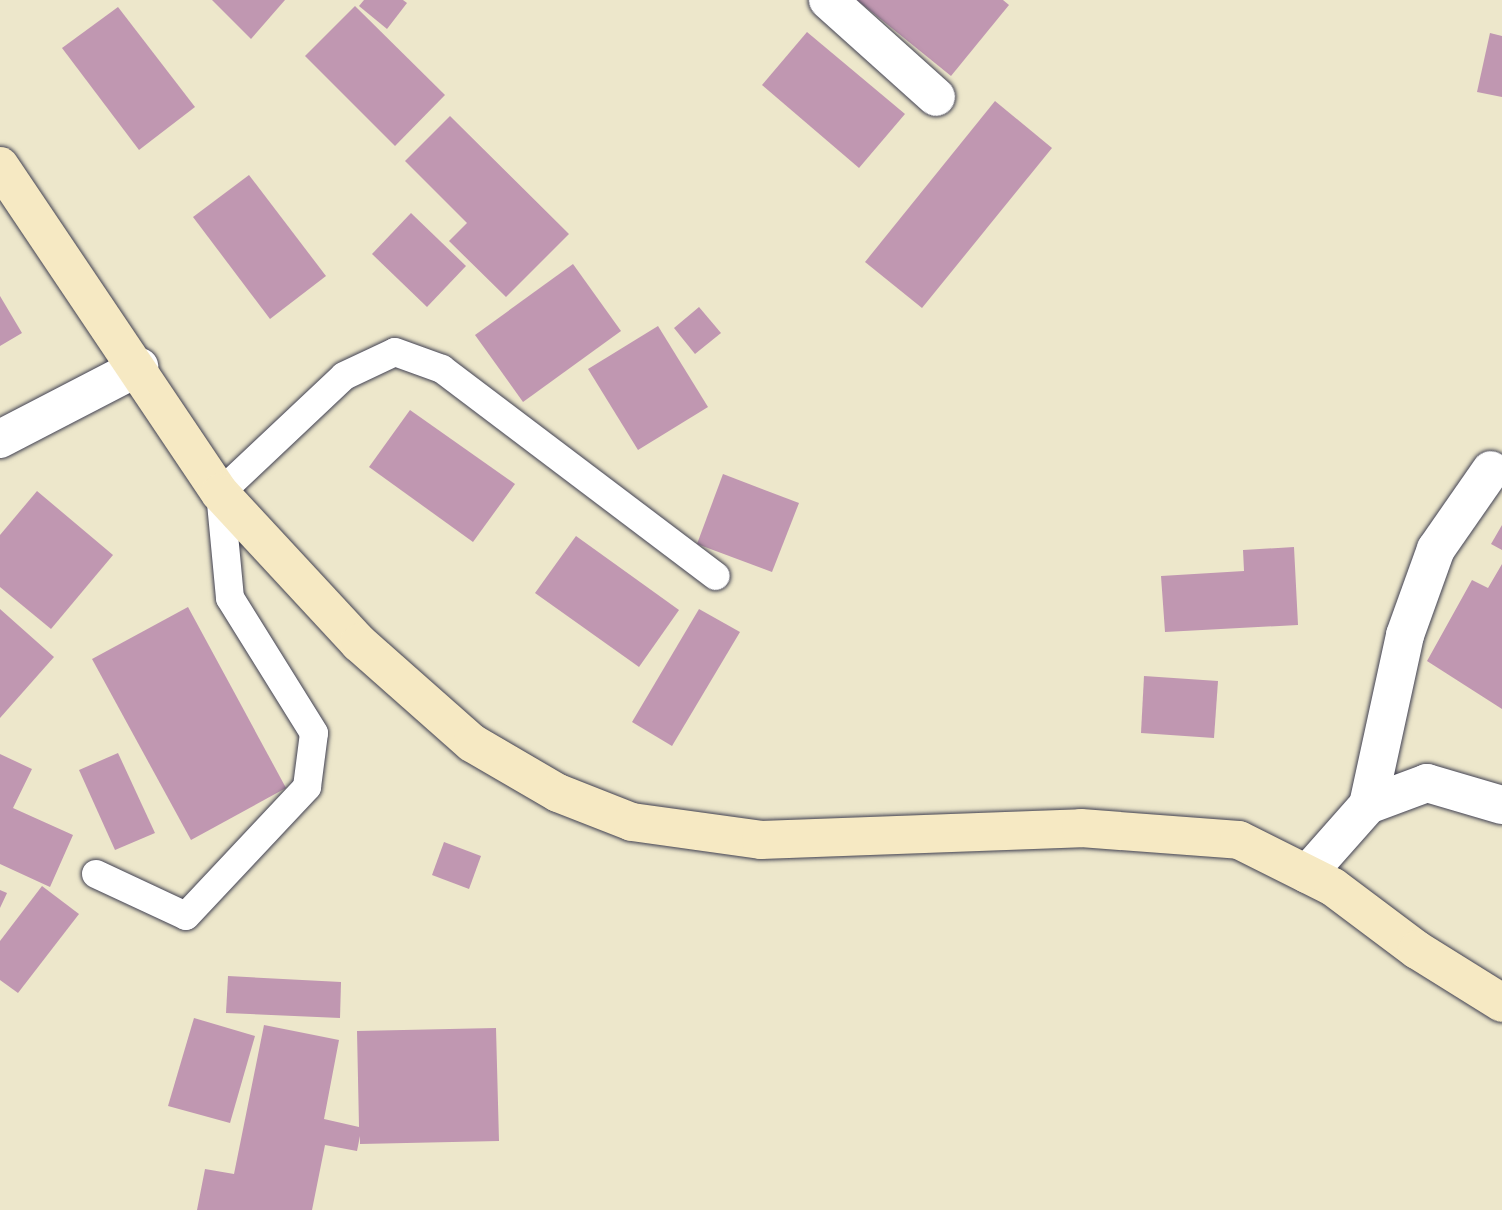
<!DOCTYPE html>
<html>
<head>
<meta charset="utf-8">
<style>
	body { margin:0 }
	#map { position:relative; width:1502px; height:1210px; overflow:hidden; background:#ede7cb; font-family:"Old Standard TT",serif }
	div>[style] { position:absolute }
	.building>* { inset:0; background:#c097b1 }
	.roads { filter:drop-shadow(0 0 2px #404051) drop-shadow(0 0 2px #404051) }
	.service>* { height:28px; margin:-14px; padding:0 14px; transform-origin:14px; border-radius:14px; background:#fff }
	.minor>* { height:38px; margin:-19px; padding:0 19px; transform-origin:19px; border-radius:19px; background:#fff }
	.secondary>* { height:38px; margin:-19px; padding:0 19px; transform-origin:19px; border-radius:19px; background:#f6e9c3 }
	span { translate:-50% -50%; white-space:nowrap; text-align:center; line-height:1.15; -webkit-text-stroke:5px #f7f3e8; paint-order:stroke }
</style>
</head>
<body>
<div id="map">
	<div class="building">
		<i style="clip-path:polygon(212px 0,285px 0,251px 39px)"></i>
		<i style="clip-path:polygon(364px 0,403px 0,407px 3px,387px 29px,359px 6px)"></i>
		<i style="clip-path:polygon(857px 0,1003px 0,1009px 5px,951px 76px)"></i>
		<i style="clip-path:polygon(355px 6px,445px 95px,395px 146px,305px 56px)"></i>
		<i style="clip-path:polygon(118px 7px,195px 107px,139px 150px,62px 48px)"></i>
		<i style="clip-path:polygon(807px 32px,905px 114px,859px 168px,762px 85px)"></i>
		<i style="clip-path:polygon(1490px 33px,1502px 36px,1502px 97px,1477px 92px)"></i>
		<i style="clip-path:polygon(995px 101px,1052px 148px,922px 308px,865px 262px)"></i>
		<i style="clip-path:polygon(450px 116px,569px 234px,506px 297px,449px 241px,467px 223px,405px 161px)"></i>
		<i style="clip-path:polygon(249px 175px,326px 276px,270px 319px,193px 217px)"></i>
		<i style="clip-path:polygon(411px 213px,466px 266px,427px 307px,372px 254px)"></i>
		<i style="clip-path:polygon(573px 264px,621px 331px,523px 402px,475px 335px)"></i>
		<i style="clip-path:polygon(0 296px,22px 333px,0 346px)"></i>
		<i style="clip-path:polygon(699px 307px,721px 333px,695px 354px,674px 328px)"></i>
		<i style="clip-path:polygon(658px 326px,708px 407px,638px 450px,588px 369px)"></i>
		<i style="clip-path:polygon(410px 410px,515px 484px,473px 542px,369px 467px)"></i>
		<i style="clip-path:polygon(723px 474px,799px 503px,772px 572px,697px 544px)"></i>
		<i style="clip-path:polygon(37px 491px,113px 555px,51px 629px,0 587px,0 535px)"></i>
		<i style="clip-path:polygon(1502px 525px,1502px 550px,1491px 544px)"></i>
		<i style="clip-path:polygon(576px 536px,679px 610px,639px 667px,535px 593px)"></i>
		<i style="clip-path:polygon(1294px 547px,1298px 625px,1165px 632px,1161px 576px,1244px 571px,1243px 550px)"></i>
		<i style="clip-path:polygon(1502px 564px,1502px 709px,1427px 661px,1472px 580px,1488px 588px)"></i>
		<i style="clip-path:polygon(188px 607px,286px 788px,191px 840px,92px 659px)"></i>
		<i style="clip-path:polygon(0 609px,54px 657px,0 718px)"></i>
		<i style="clip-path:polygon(699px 609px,740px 632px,672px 746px,632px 722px)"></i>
		<i style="clip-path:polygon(1144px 676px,1218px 681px,1214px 738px,1141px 733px)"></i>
		<i style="clip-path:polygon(118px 753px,155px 833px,115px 850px,79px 770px)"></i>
		<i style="clip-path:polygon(0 754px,32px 769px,13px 808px,73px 835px,50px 887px,0 864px)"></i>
		<i style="clip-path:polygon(444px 842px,481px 856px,469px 889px,432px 875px)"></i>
		<i style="clip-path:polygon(42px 886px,79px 914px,18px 993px,0 980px,0 941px)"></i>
		<i style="clip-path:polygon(0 890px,7px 893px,0 908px)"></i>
		<i style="clip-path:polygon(228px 976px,341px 982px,340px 1018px,226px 1013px)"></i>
		<i style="clip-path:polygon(194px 1018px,255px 1036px,230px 1123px,168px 1106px)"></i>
		<i style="clip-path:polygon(264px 1025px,339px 1040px,324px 1119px,359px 1127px,357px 1031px,496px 1028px,499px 1141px,360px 1144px,360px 1136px,357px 1151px,325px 1145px,312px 1210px,197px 1210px,205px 1169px,234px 1174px)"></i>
	</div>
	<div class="roads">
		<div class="service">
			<i style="left:96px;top:874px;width:99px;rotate:25deg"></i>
			<i style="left:186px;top:916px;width:177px;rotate:-46.8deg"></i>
			<i style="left:307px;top:787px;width:54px;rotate:-82.6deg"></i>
			<i style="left:314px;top:733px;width:159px;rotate:-121.9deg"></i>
			<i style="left:230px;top:598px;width:105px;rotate:-95.4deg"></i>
			<i style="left:220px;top:493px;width:170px;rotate:-43.3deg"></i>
			<i style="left:344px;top:376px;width:56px;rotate:-25.2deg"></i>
			<i style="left:395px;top:352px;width:50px;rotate:19.9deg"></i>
			<i style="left:442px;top:369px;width:343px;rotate:37.1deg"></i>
		</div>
		<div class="minor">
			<i style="left:828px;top:0;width:145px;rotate:41.9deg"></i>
			<i style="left:0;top:439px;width:157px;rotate:-27.4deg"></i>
			<i style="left:1368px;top:805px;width:63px;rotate:-20.4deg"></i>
			<i style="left:1427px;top:783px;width:78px;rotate:16.3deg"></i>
			<i style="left:1307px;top:874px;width:92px;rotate:-48.5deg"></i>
			<i style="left:1368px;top:805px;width:174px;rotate:-77.7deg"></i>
			<i style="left:1405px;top:635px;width:91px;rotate:-70.2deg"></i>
			<i style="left:1436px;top:549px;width:96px;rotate:-55.2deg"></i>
		</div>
		<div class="secondary">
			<i style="left:0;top:166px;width:394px;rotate:56.1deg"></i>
			<i style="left:220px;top:493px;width:205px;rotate:47.2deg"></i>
			<i style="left:359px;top:643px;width:151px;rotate:41.5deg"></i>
			<i style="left:472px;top:743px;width:99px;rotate:30.2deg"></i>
			<i style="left:558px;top:793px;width:79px;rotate:21.4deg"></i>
			<i style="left:632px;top:822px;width:130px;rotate:7.9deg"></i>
			<i style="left:761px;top:840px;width:320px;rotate:-2.1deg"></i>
			<i style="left:1081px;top:828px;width:158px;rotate:4.3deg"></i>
			<i style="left:1239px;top:840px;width:105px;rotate:26.6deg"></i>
			<i style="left:1333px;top:887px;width:105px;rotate:36.9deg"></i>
			<i style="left:1417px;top:950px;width:100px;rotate:31.9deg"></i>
		</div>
	</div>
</div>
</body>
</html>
